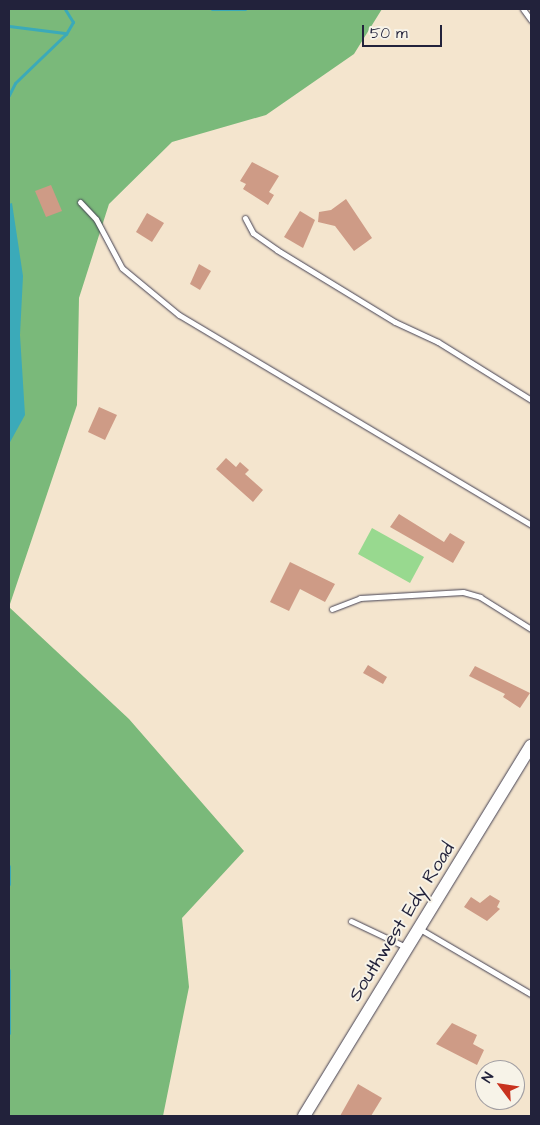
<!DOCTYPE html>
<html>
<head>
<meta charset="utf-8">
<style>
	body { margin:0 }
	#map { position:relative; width:540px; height:1125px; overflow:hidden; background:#f4e5ce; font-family:"Architects Daughter",sans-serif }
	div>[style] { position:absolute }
	.green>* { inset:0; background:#98d98f }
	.forest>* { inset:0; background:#7ab97a }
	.water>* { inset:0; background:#3baab9 }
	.stream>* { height:3px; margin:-1.5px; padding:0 1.5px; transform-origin:1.5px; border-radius:1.5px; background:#3baab9 }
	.building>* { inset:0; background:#ce9b86 }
	.roads { filter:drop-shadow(0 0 1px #423f51) drop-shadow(0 0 1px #423f51) }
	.service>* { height:5px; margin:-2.5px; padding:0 2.5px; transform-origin:2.5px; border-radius:2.5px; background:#fff }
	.tertiary>* { height:12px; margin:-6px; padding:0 6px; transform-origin:6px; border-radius:6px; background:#fff }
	span { translate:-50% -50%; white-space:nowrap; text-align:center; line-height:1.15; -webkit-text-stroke:4px #f7f3e8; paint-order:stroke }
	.street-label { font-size:19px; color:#22223b }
	.frame { position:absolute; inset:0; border:10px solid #22223b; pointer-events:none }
	.north { position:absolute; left:475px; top:1060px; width:50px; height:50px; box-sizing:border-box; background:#f7f3e8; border:1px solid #a29fa3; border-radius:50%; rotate:301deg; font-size:14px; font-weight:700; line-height:20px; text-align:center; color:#22223b }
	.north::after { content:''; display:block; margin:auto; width:18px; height:22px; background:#c8321e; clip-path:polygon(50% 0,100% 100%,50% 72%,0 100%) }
	.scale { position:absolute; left:362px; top:25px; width:80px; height:22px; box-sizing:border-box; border:2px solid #22223b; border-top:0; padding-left:6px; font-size:15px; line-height:18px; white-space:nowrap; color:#22223b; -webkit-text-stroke:4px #f7f3e8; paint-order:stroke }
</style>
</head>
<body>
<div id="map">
	<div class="green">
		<i style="clip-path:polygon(372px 528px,424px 557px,410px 583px,358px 554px)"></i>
	</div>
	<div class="forest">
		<i style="clip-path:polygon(9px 9px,382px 9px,354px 54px,266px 115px,172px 142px,109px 204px,79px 298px,77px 405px,9px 607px,129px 719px,244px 851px,182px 918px,189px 987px,163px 1116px,9px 1116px)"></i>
	</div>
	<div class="water">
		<i style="clip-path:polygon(12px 203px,23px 276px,20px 335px,25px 415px,9px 444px,9px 204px)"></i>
	</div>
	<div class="stream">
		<i style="left:212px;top:9px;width:33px"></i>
		<i style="left:9px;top:26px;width:56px;rotate:7.1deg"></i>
		<i style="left:9px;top:95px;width:13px;rotate:-63deg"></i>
		<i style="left:15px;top:83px;width:71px;rotate:-43.9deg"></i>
		<i style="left:66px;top:34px;width:14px;rotate:-60deg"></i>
		<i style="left:73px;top:22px;width:15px;rotate:-122deg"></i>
		<i style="left:9px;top:866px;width:18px;rotate:90deg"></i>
		<i style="left:9px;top:970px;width:63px;rotate:90deg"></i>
	</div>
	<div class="building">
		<i style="clip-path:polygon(252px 162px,279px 176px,269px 192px,274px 195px,268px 205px,243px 189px,246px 184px,240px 181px)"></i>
		<i style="clip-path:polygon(51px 185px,62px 211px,46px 217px,35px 191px)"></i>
		<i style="clip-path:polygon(346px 199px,372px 238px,354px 251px,335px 226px,318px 222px,319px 212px,331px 210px)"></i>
		<i style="clip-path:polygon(300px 211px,315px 220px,303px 248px,284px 237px)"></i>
		<i style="clip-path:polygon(147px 213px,164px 223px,152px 242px,136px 232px)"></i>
		<i style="clip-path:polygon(199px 264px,211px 271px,200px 290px,190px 284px)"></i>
		<i style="clip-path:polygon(99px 407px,117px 415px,105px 440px,88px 432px)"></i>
		<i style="clip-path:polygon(226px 458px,236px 467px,240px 462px,249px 470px,245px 474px,263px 490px,253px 502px,216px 469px)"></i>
		<i style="clip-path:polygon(399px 514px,444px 542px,450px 533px,465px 542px,453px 563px,390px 527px)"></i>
		<i style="clip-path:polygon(290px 562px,335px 584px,325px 602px,300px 589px,289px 611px,270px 602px)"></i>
		<i style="clip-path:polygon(368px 665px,387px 677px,383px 684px,363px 673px)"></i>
		<i style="clip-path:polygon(475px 666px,530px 693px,520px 708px,503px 697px,505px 694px,469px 676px)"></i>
		<i style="clip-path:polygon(490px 895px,500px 901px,497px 907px,500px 909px,487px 921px,464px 907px,471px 897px,480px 903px)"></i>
		<i style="clip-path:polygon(452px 1023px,477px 1035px,473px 1044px,484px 1050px,477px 1065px,436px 1044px)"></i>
		<i style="clip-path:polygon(358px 1084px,382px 1098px,371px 1116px,340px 1116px)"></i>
	</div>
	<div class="roads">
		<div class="service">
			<i style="left:523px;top:9px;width:14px;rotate:54deg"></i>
			<i style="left:80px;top:202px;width:23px;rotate:47deg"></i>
			<i style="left:96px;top:219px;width:55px;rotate:62deg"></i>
			<i style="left:122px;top:268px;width:74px;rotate:39.5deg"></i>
			<i style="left:179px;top:315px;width:410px;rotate:30.8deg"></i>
			<i style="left:245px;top:218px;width:17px;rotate:62deg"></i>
			<i style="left:253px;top:233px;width:29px;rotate:35deg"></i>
			<i style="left:277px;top:250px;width:138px;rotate:31.4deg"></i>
			<i style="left:395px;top:322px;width:47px;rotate:24.9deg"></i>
			<i style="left:438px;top:342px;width:110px;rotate:31.9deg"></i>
			<i style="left:332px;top:609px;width:30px;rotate:-21deg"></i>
			<i style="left:360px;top:598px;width:103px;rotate:-3.3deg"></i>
			<i style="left:463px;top:592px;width:18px;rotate:16deg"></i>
			<i style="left:480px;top:597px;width:60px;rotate:32.1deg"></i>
			<i style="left:351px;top:921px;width:63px;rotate:25.3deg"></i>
			<i style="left:420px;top:929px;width:129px;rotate:30.4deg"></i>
		</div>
		<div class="tertiary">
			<i style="left:304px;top:1116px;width:434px;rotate:-58.5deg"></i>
		</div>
	</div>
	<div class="street-label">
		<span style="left:402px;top:922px;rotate:-58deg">Southwest Edy Road</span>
	</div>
	<div class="frame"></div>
	<div class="north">N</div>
	<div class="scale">50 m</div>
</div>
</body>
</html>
